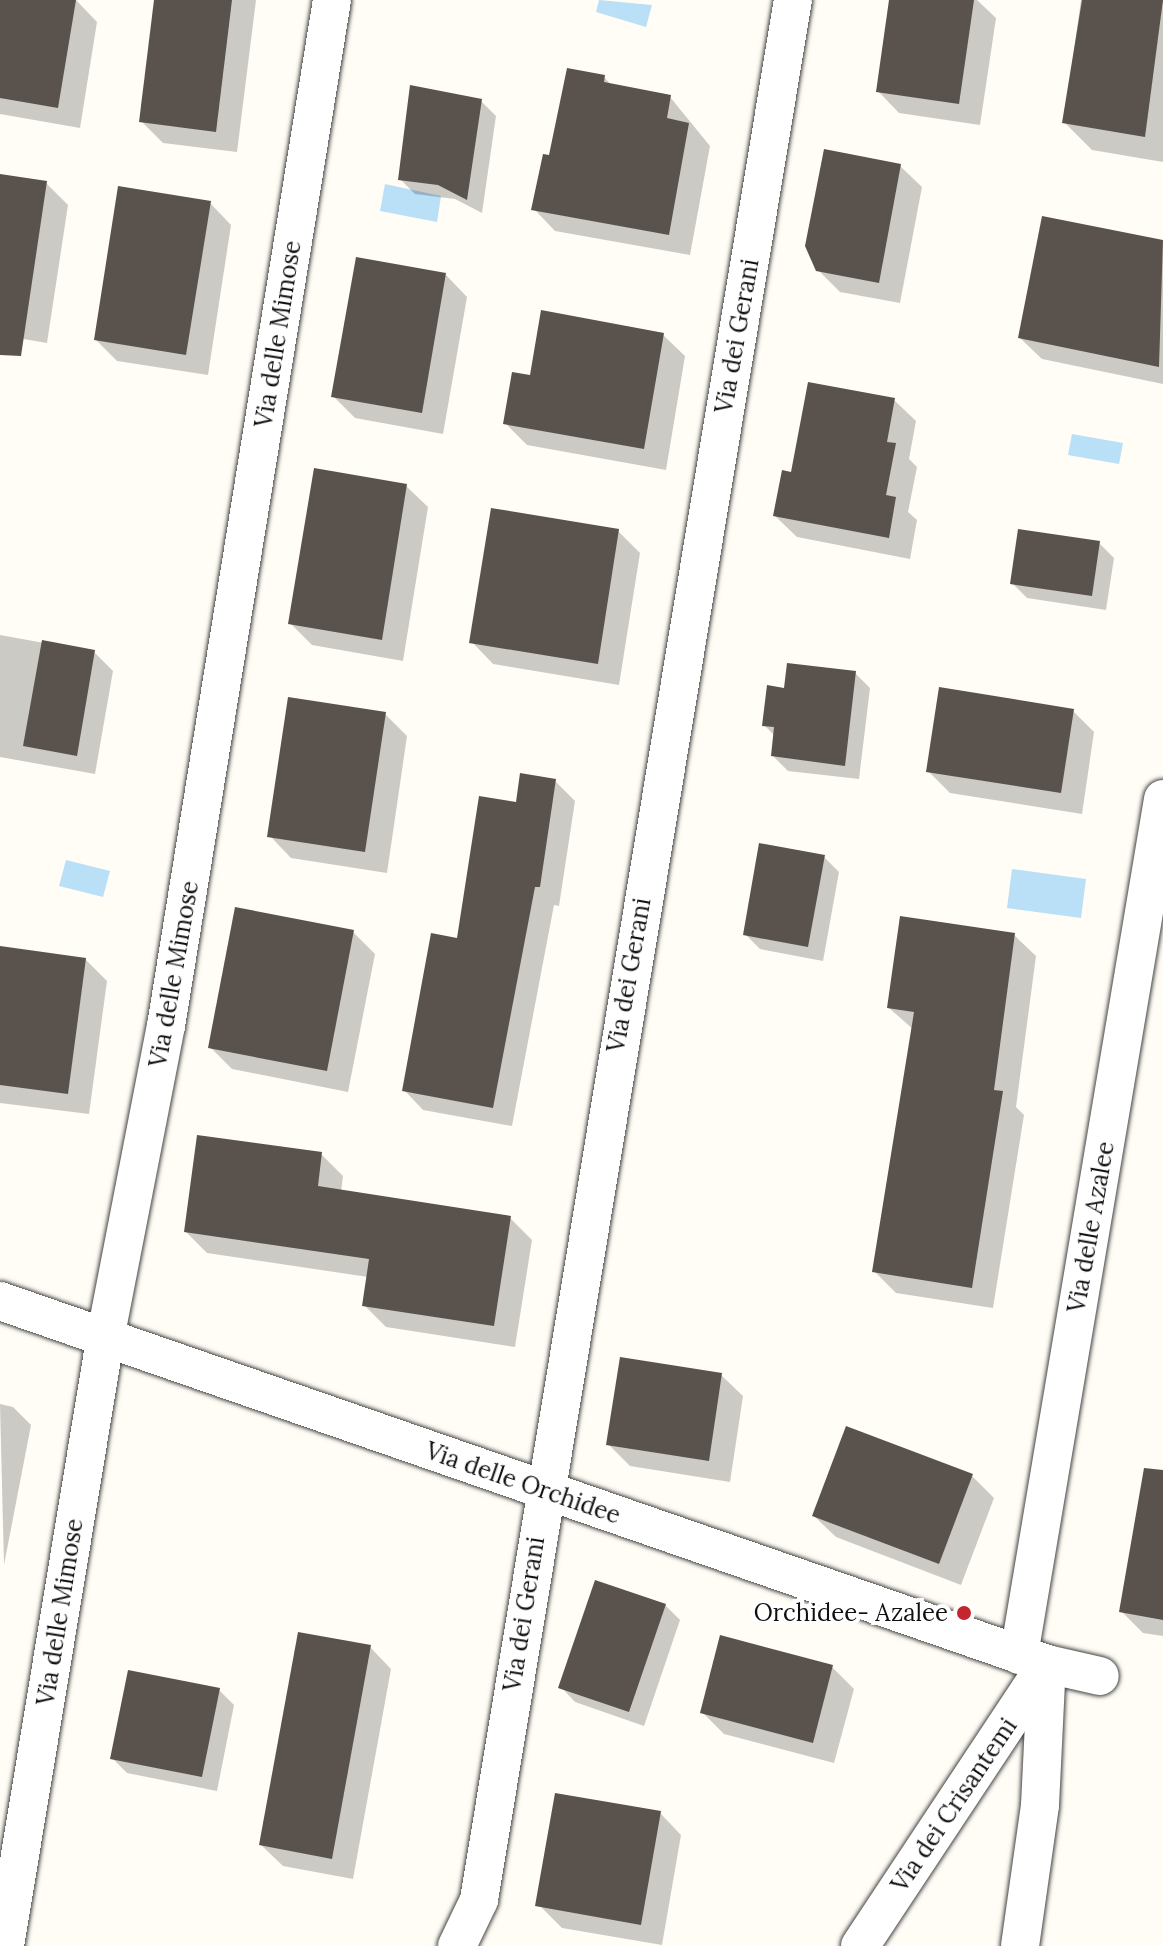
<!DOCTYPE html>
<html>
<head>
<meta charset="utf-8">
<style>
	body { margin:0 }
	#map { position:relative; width:1163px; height:1946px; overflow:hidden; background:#fffdf5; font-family:Lora,serif }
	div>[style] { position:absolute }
	.water>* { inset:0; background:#b9e0f7 }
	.shadow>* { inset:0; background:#0003 }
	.building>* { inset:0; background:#5a524d }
	.roads { filter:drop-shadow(0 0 2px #444) drop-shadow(0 0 2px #444) }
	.street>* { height:38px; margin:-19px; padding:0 19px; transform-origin:19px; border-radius:19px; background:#fff }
	.dots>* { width:22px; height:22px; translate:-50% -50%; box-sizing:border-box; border:4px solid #fff; border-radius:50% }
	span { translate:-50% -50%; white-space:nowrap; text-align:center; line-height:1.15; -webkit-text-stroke:8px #fff; paint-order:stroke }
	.street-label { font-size:24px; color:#111 }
	.poi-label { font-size:24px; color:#111 }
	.right { translate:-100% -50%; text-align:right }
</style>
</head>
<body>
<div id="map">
	<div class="water">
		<i style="clip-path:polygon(599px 0,652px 5px,646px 27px,596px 12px)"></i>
		<i style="clip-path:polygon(385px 184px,441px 196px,437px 222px,380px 211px)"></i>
		<i style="clip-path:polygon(1072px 434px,1123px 443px,1119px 464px,1068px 455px)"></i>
		<i style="clip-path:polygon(66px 860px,110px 871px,103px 897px,59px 886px)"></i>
		<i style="clip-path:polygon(1012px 869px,1086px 879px,1081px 918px,1007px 908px)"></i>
	</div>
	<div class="shadow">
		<i style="clip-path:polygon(0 0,76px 0,97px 22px,80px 128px,0 114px)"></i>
		<i style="clip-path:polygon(156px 0,256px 0,237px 152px,163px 143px,141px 121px)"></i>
		<i style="clip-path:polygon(891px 0,977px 0,996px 18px,980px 125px,899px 113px,878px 91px)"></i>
		<i style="clip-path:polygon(1081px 0,1163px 0,1163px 162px,1092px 150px,1064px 122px)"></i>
		<i style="clip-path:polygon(604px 77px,612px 86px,670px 97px,710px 146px,690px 255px,555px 231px,534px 209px,551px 157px)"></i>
		<i style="clip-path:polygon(481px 101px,496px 116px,482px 213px,455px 199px,415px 194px,400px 179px)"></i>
		<i style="clip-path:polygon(900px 166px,922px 187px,900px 303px,840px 292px,818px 270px)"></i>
		<i style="clip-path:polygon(0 176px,46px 183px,68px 205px,47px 343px,0 335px)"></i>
		<i style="clip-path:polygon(210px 203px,231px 225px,208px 375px,117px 361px,96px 340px)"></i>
		<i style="clip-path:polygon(1043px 218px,1163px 242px,1163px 384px,1042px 359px,1020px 338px)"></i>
		<i style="clip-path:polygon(446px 275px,467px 297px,443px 434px,355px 418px,333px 396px)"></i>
		<i style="clip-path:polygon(663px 335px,685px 356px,666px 470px,527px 445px,505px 423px)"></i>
		<i style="clip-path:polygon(894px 400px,916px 421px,909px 459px,917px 467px,908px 512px,917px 520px,910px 559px,797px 537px,775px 516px,793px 475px)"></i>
		<i style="clip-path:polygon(406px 486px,428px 507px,403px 661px,312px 645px,290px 623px)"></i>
		<i style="clip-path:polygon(618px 531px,640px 553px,619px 685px,493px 664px,472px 642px)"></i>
		<i style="clip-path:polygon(1099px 543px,1114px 558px,1106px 610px,1027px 598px,1012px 583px)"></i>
		<i style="clip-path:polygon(0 635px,94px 652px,113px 671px,95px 774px,0 757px)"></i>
		<i style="clip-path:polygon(855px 673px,870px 688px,859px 779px,788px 771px,773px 756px,775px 736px,764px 725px,786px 690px)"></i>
		<i style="clip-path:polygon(1073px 711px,1094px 732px,1082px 814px,950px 793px,928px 771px)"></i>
		<i style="clip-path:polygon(385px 714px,407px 736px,387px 873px,291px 858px,270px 836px)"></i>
		<i style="clip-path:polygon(555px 781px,575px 801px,559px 906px,554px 905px,512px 1126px,423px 1110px,404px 1090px,459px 940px,518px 804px)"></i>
		<i style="clip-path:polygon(824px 857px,839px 872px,823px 961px,760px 949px,745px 934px)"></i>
		<i style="clip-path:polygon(353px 932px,375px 954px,348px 1092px,232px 1069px,210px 1047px)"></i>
		<i style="clip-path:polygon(1014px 935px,1036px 956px,1016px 1107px,1024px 1115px,993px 1308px,896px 1293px,874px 1271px,914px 1030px,889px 1008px)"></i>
		<i style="clip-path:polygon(0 948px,85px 959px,107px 981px,89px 1114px,0 1103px)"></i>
		<i style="clip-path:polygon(321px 1154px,343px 1176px,341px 1192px,510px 1218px,532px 1240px,515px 1347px,386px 1327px,364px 1305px,368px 1277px,207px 1253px,186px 1232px)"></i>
		<i style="clip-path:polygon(721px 1375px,743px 1396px,730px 1482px,630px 1466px,608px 1444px)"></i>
		<i style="clip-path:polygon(0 1404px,13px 1407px,31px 1425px,4px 1565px)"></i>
		<i style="clip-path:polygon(972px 1476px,994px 1498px,961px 1585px,836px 1537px,814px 1516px)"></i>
		<i style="clip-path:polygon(1163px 1494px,1163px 1636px,1143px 1633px,1121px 1611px)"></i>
		<i style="clip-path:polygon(665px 1605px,680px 1620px,644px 1726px,575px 1702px,561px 1687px)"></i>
		<i style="clip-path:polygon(370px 1647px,391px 1669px,353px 1879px,283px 1866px,261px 1845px)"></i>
		<i style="clip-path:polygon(832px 1667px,854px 1689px,834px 1763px,724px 1734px,702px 1712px)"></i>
		<i style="clip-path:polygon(219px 1690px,234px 1705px,217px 1791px,127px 1773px,112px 1758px)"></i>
		<i style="clip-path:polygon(660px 1813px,681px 1835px,662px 1945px,562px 1928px,540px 1906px)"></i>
	</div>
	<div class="building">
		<i style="clip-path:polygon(0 0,76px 0,58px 108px,0 98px)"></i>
		<i style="clip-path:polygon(154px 0,232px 0,216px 132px,139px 122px)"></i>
		<i style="clip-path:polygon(889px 0,974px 0,959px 104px,876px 92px)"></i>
		<i style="clip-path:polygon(1082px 0,1163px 0,1145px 137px,1062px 123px)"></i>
		<i style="clip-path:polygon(567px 68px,605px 75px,604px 82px,671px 95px,667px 118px,689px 123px,669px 235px,531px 210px,543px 154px,549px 155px)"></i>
		<i style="clip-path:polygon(410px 85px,482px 99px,467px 200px,438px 185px,398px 180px)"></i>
		<i style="clip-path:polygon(824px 149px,901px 164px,879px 283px,816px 271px,805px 246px)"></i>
		<i style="clip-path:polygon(0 174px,47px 181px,21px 356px,0 355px)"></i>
		<i style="clip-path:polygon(118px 186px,211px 201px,186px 355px,94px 340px)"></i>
		<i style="clip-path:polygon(1042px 216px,1163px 240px,1159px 367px,1018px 338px)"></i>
		<i style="clip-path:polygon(356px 257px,446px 273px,422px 413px,331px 397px)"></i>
		<i style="clip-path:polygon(541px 310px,664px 333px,644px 449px,503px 424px,512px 372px,530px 375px)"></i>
		<i style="clip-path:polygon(808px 382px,895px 398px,887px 442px,896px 443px,886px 495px,896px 497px,889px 538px,773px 516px,782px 470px,791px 472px)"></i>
		<i style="clip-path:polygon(314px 468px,407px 484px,382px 640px,288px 624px)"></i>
		<i style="clip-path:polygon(491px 508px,619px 529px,598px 664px,469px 643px)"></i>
		<i style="clip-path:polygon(1018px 529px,1100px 541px,1092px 596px,1010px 584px)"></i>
		<i style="clip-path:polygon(42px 640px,95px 650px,77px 756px,23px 746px)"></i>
		<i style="clip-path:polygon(787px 663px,856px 671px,845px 766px,771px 756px,774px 727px,762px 726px,767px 685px,784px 688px)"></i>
		<i style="clip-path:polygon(939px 687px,1074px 709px,1061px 793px,926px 772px)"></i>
		<i style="clip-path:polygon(288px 697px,386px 712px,365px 852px,267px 837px)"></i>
		<i style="clip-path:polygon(520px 773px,556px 779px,540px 887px,535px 887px,493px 1108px,402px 1091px,431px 933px,457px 938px,479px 796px,516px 802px)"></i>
		<i style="clip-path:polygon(759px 843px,825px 855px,808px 947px,743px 935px)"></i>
		<i style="clip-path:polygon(235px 907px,354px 930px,327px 1071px,208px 1048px)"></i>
		<i style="clip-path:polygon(900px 916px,1015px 933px,994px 1090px,1003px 1091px,972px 1288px,872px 1272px,914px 1012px,887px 1008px)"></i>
		<i style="clip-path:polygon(0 946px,86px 958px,68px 1094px,0 1085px)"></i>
		<i style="clip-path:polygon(197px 1135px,322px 1152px,318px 1186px,511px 1216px,494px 1326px,362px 1306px,369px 1259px,184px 1232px)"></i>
		<i style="clip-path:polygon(620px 1357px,722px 1373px,709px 1461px,606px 1445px)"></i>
		<i style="clip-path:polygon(846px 1426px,973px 1474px,939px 1564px,812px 1516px)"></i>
		<i style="clip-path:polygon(1144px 1468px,1163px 1470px,1163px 1620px,1119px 1612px)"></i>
		<i style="clip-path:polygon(595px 1580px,666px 1604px,629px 1712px,558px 1688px)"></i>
		<i style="clip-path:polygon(298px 1632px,371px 1645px,332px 1859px,259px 1845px)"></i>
		<i style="clip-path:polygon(720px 1635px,833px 1665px,813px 1743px,700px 1713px)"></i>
		<i style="clip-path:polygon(128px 1670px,220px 1688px,202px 1777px,110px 1759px)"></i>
		<i style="clip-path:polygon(555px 1793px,661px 1811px,641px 1925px,535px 1906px)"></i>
	</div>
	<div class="roads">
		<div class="street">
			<i style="left:0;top:1301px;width:1108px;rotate:19.12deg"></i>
			<i style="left:1047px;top:1664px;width:54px;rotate:12.8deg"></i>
			<i style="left:1019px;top:1655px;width:868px;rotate:-80.45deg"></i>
			<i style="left:5px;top:1946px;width:620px;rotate:-80.63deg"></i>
			<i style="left:106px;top:1334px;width:314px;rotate:-79deg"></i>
			<i style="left:166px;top:1026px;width:1039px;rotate:-80.81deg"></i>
			<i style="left:457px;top:1946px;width:51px;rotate:-64.4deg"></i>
			<i style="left:479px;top:1900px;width:1926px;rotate:-80.62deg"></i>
			<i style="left:860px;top:1946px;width:338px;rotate:-56.5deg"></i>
			<i style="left:1020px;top:1946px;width:142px;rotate:-81.9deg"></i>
			<i style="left:1040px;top:1805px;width:141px;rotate:-87.2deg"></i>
		</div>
	</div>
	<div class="dots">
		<i style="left:964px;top:1613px;background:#c4262e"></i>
	</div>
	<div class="street-label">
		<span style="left:278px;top:334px;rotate:-81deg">Via delle Mimose</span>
		<span style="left:737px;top:336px;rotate:-80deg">Via dei Gerani</span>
		<span style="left:174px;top:974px;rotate:-80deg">Via delle Mimose</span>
		<span style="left:629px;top:975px;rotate:-80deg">Via dei Gerani</span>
		<span style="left:1091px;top:1227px;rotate:-80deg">Via delle Azalee</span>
		<span style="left:523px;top:1483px;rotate:19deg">Via delle Orchidee</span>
		<span style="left:60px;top:1612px;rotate:-81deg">Via delle Mimose</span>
		<span style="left:524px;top:1614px;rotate:-81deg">Via dei Gerani</span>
		<span style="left:954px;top:1805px;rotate:-56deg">Via dei Crisantemi</span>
	</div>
	<div class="poi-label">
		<span class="right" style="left:948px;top:1613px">Orchidee- Azalee</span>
	</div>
</div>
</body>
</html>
